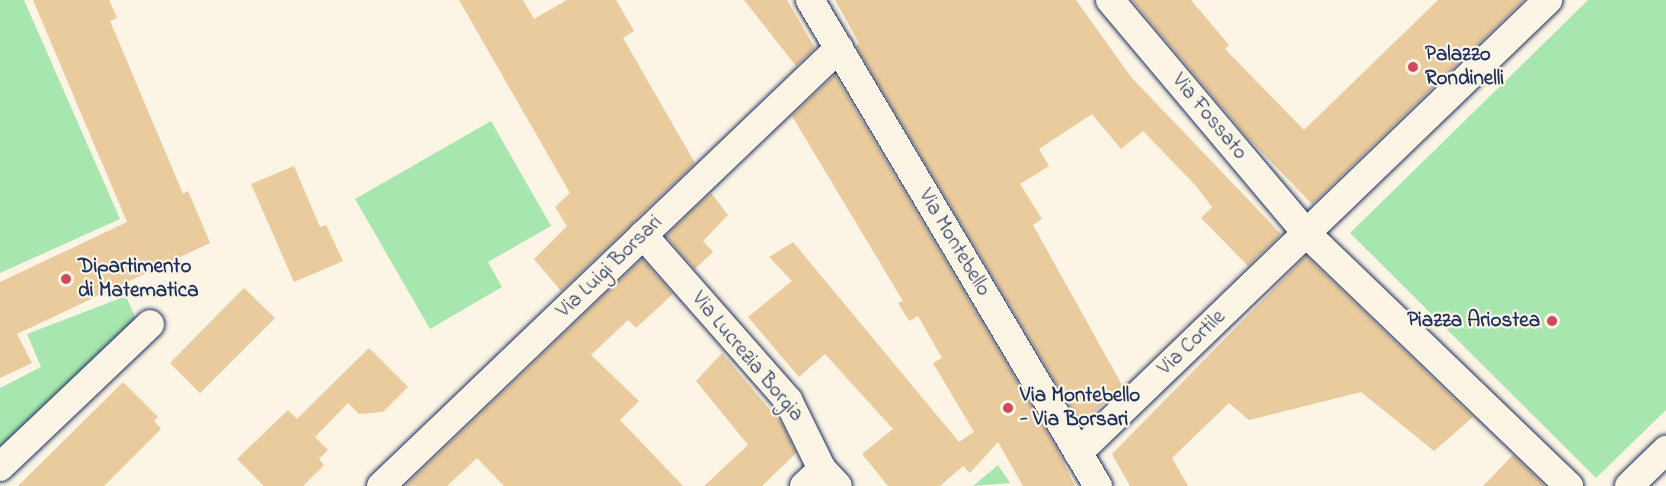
<!DOCTYPE html>
<html>
<head>
<meta charset="utf-8">
<style>
	body { margin:0 }
	#map { position:relative; width:1666px; height:486px; overflow:hidden; background:#fcf5e5; font-family:"Indie Flower",sans-serif }
	div>[style] { position:absolute }
	.green>* { inset:0; background:#a7e7af }
	.building>* { inset:0; background:#eacb9d }
	.roads { filter:drop-shadow(0 0 2px #1b2f5e) drop-shadow(0 0 2px #1b2f5e) }
	.minor>* { height:28px; margin:-14px; padding:0 14px; transform-origin:14px; border-radius:14px; background:#fcf5e5 }
	.dots>* { width:16px; height:16px; translate:-50% -50%; box-sizing:border-box; border:3px solid #fcf5e5; border-radius:50% }
	span { translate:-50% -50%; white-space:nowrap; text-align:center; line-height:1.15; -webkit-text-stroke:4.5px #fcf5e5; paint-order:stroke }
	.poi-label { font-size:21px; color:#1b2f5e; font-weight:700 }
	.left { translate:0 -50%; text-align:left }
	.right { translate:-100% -50%; text-align:right }
	.street-label { font-size:21px; color:#1b2f5e }
</style>
</head>
<body>
<div id="map">
	<div class="green">
		<i style="clip-path:polygon(0 0,24px 0,120px 219px,0 273px)"></i>
		<i style="clip-path:polygon(1588px 0,1666px 0,1666px 410px,1596px 478px,1350px 233px)"></i>
		<i style="clip-path:polygon(491px 121px,551px 226px,488px 262px,502px 287px,430px 329px,355px 199px)"></i>
		<i style="clip-path:polygon(126px 296px,138px 324px,0 455px,0 388px,41px 367px,27px 334px)"></i>
		<i style="clip-path:polygon(998px 465px,1010px 483px,973px 486px)"></i>
	</div>
	<div class="building">
		<i style="clip-path:polygon(33px 0,109px 0,117px 18px,110px 21px,183px 194px,188px 191px,210px 243px,17px 334px,32px 363px,0 378px,0 282px,127px 222px)"></i>
		<i style="clip-path:polygon(459px 0,523px 0,534px 19px,567px 0,616px 0,634px 31px,623px 38px,695px 163px,561px 291px,534px 259px,567px 226px,555px 207px,570px 193px)"></i>
		<i style="clip-path:polygon(744px 0,787px 0,815px 48px,796px 66px)"></i>
		<i style="clip-path:polygon(835px 0,1076px 0,1131px 77px,1281px 234px,1248px 266px,1201px 218px,1212px 207px,1196px 186px,1143px 131px,1121px 149px,1092px 114px,1039px 149px,1049px 166px,1020px 184px,1042px 219px,1033px 225px,1122px 385px,1081px 425px,856px 46px,859px 43px)"></i>
		<i style="clip-path:polygon(1132px 0,1191px 0,1229px 45px,1225px 49px,1304px 130px,1438px 0,1524px 0,1312px 204px,1248px 138px)"></i>
		<i style="clip-path:polygon(835px 75px,1057px 449px,1075px 486px,1023px 486px,998px 442px,970px 473px,963px 466px,940px 486px,888px 486px,862px 454px,893px 429px,825px 354px,799px 377px,748px 317px,792px 281px,769px 257px,793px 242px,959px 442px,974px 432px,933px 363px,942px 358px,918px 316px,909px 321px,898px 303px,903px 301px,792px 116px)"></i>
		<i style="clip-path:polygon(294px 166px,320px 227px,326px 225px,343px 261px,294px 282px,251px 184px)"></i>
		<i style="clip-path:polygon(711px 193px,728px 215px,703px 241px,713px 252px,695px 269px,666px 236px)"></i>
		<i style="clip-path:polygon(1306px 256px,1473px 417px,1434px 451px,1361px 392px,1249px 420px,1229px 403px,1172px 458px,1188px 486px,1130px 486px,1112px 454px)"></i>
		<i style="clip-path:polygon(642px 259px,673px 294px,636px 328px,628px 320px,591px 355px,639px 401px,620px 420px,683px 486px,504px 486px,477px 458px,447px 486px,405px 486px)"></i>
		<i style="clip-path:polygon(244px 288px,275px 318px,200px 393px,170px 363px)"></i>
		<i style="clip-path:polygon(369px 348px,408px 387px,383px 412px,359px 414px,348px 403px,315px 437px,328px 450px,319px 459px,324px 465px,303px 486px,264px 486px,237px 459px,288px 410px,297px 419px)"></i>
		<i style="clip-path:polygon(722px 353px,782px 424px,796px 453px,762px 486px,704px 486px,748px 445px,696px 381px)"></i>
		<i style="clip-path:polygon(123px 382px,158px 417px,154px 421px,161px 429px,104px 486px,18px 486px)"></i>
		<i style="clip-path:polygon(1513px 455px,1537px 478px,1545px 486px,1483px 486px)"></i>
	</div>
	<div class="roads">
		<div class="minor">
			<i style="left:810px;top:0;width:565px;rotate:59.35deg"></i>
			<i style="left:1110px;top:0;width:306px;rotate:49.9deg"></i>
			<i style="left:1307px;top:234px;width:364px;rotate:43.9deg"></i>
			<i style="left:643px;top:235px;width:220px;rotate:48.7deg"></i>
			<i style="left:788px;top:400px;width:77px;rotate:63.8deg"></i>
			<i style="left:822px;top:469px;width:23px;rotate:47deg"></i>
			<i style="left:1078px;top:453px;width:653px;rotate:-43.94deg"></i>
			<i style="left:0;top:467px;width:207px;rotate:-43.6deg"></i>
			<i style="left:381px;top:486px;width:634px;rotate:-43.72deg"></i>
			<i style="left:804px;top:486px;width:25px;rotate:-43deg"></i>
			<i style="left:1629px;top:486px;width:52px;rotate:-44.2deg"></i>
		</div>
	</div>
	<div class="dots">
		<i style="left:1413px;top:67px;background:#d1495b"></i>
		<i style="left:66px;top:279px;background:#d1495b"></i>
		<i style="left:1552px;top:321px;background:#d1495b"></i>
		<i style="left:1008px;top:408px;background:#d1495b"></i>
	</div>
	<div class="poi-label">
		<span class="left" style="left:1425px;top:67px">Palazzo<br>Rondinelli</span>
		<span class="left" style="left:78px;top:279px">Dipartimento<br>di Matematica</span>
		<span class="right" style="left:1540px;top:321px">Piazza Ariostea</span>
		<span class="left" style="left:1020px;top:408px">Via Montebello<br>- Via Borsari</span>
	</div>
	<div class="street-label">
		<span style="left:1209px;top:117px;rotate:50deg">Via Fossato</span>
		<span style="left:954px;top:243px;rotate:59deg">Via Montebello</span>
		<span style="left:610px;top:267px;rotate:-44deg">Via Luigi Borsari</span>
		<span style="left:1192px;top:343px;rotate:-44deg">Via Cortile</span>
		<span style="left:747px;top:357px;rotate:50deg">Via Lucrezia Borgia</span>
	</div>
</div>
</body>
</html>
